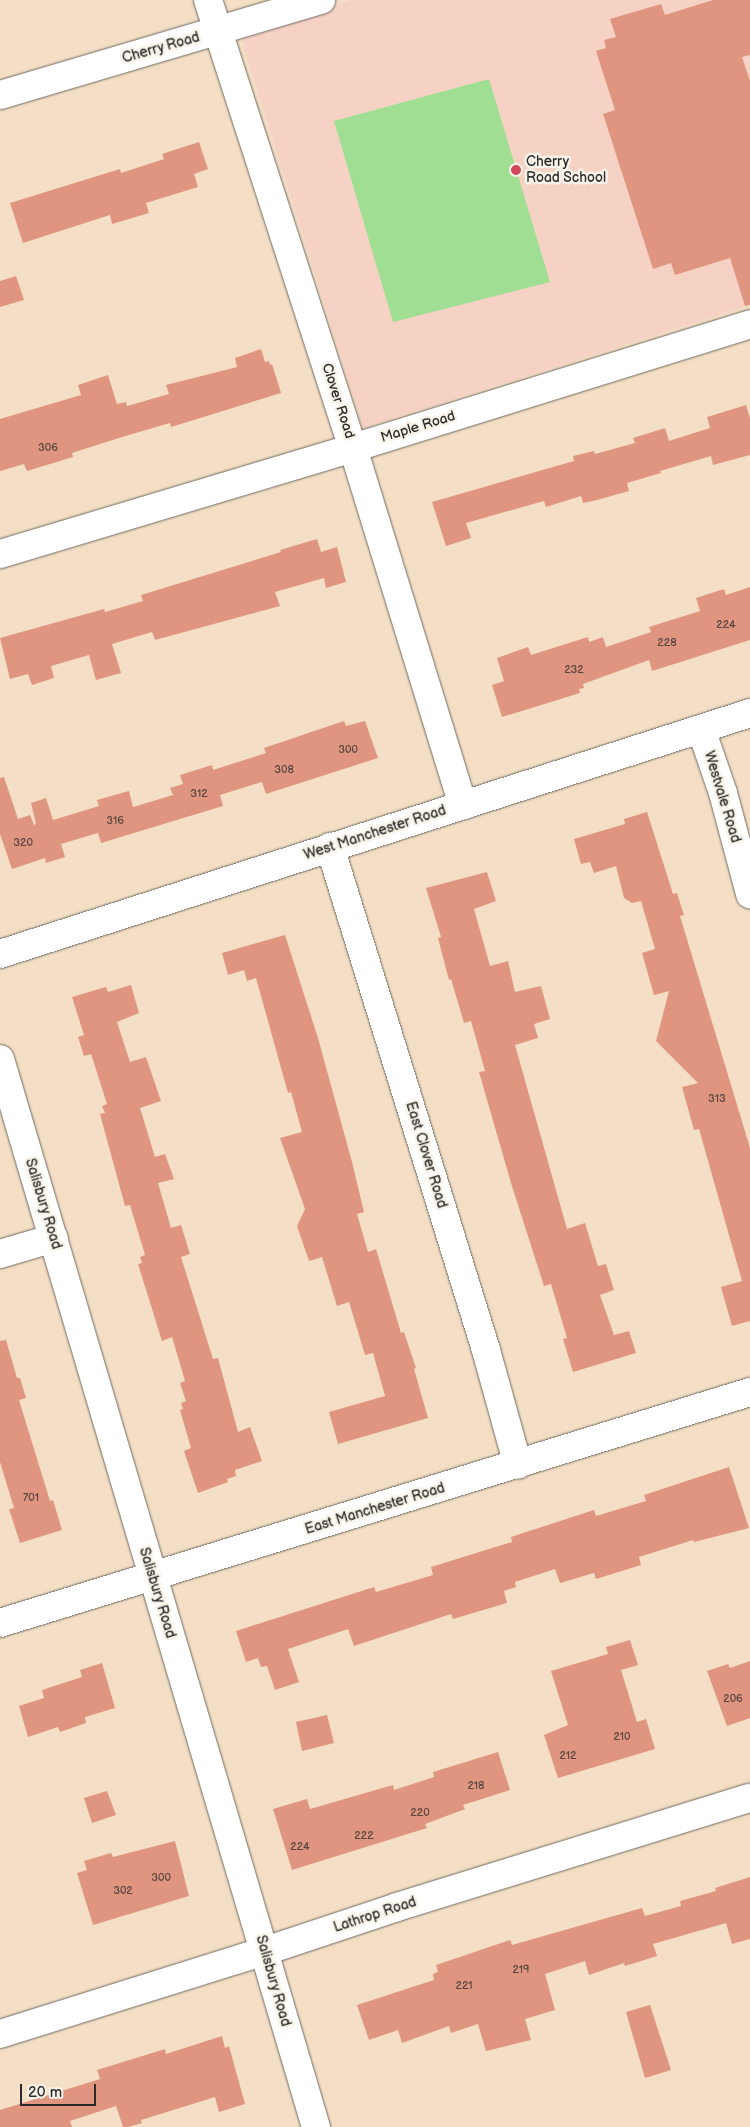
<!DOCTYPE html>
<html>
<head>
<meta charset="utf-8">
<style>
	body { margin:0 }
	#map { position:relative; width:750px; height:2127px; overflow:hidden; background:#f4dfc6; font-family:"Balsamiq Sans",sans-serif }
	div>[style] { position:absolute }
	.built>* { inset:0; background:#f6d2c4 }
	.green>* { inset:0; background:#a0de93 }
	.building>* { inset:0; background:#df957f }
	.roads { filter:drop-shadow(0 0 1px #716a61) drop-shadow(0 0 1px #716a61) }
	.minor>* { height:28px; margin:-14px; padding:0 14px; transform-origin:14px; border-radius:14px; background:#fff }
	.dots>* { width:14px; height:14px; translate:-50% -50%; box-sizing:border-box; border:2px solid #f7f3e8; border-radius:50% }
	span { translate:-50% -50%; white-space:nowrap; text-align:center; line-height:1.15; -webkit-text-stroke:5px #f7f3e8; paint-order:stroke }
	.number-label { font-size:11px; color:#584640 }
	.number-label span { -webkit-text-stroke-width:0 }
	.street-label { font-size:14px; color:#2b2b2b }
	.poi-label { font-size:14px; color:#2b2b2b }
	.left { translate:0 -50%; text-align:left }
	.scale { position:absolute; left:20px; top:2084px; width:76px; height:22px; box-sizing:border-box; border:2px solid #2b2b2b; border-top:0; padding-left:6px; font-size:15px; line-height:18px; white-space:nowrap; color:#2b2b2b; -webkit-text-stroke:4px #f7f3e8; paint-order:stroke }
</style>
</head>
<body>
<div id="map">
	<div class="built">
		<i style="clip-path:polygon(351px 0,750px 0,750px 305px,363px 428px,240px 35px)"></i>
	</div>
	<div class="green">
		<i style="clip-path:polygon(489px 79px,550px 282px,393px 322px,334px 121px)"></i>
	</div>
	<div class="building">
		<i style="clip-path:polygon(713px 0,750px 0,750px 55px,742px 57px,750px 81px,750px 305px,745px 306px,730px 258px,675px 275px,671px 263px,653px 269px,603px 114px,615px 110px,596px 51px,606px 48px,604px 40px,616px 37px,610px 19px,661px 4px,665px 15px)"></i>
		<i style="clip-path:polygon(199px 142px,208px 169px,194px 174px,198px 187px,146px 203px,149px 213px,112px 224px,110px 215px,23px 243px,10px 203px,120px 169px,121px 173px,164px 159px,162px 154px)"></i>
		<i style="clip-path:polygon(16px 276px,24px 300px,0 307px,0 281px)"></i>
		<i style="clip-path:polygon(261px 349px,265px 362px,269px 361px,270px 365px,272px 364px,281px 393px,171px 427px,170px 423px,122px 437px,72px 453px,73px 457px,27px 471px,24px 464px,0 471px,0 419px,81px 395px,78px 385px,108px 375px,117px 404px,126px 402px,127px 406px,169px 394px,166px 385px,237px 367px,235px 358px)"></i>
		<i style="clip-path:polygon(746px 405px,750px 418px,750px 455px,713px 465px,711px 456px,660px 471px,661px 473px,627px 483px,629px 491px,597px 500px,583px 503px,581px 496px,546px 507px,544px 501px,466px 523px,471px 538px,446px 546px,432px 502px,574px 461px,573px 456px,594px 451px,595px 454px,635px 443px,633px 438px,665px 428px,669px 441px,710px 428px,707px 417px)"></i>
		<i style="clip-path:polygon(317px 539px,321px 552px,337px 547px,346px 582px,326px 588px,324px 578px,275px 592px,280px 606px,155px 640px,152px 632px,112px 644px,121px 673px,96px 680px,89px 655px,51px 666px,54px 678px,32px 685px,28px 674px,10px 679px,0 638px,104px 609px,105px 612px,143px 601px,141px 595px,281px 552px,280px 550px)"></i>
		<i style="clip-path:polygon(750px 587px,750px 640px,652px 671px,649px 660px,583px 684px,584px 688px,579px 689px,580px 693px,502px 717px,492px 685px,504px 681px,497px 658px,528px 647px,531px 655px,588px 637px,589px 642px,603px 637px,606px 647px,651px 632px,649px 627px,700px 611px,696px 598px,724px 589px,726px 595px)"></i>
		<i style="clip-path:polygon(344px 721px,346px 726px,365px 721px,378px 758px,266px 794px,262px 782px,220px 795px,223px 806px,101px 843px,98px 833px,61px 844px,65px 857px,46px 863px,45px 858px,12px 869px,0 834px,0 778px,4px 777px,18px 819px,30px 815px,34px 825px,36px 824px,31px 803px,46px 798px,53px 820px,99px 806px,97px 800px,129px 791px,133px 807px,173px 795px,170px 788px,183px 784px,180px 775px,212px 765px,213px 770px,266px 753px,264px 748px)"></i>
		<i style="clip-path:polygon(647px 812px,673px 894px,677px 893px,684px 915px,680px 916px,750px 1148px,750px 1321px,732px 1326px,721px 1287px,742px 1281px,699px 1129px,694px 1130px,682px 1087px,698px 1083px,656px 1041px,669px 991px,654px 995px,642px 953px,655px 949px,641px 901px,632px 903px,624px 898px,616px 866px,594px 873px,590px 862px,581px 864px,574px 839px,625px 824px,624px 819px)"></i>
		<i style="clip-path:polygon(487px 872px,496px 901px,474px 909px,490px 966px,508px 961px,515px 992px,541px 986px,550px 1019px,534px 1024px,538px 1038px,515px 1045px,567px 1229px,585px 1223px,598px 1266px,606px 1264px,614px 1290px,600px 1295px,614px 1335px,629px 1331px,636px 1353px,573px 1372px,563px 1339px,567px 1338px,551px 1284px,544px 1286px,511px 1183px,479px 1072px,485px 1071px,471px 1021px,464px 1023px,451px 979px,449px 980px,438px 938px,441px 937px,426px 888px)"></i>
		<i style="clip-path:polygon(285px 935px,318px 1038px,352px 1162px,364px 1212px,357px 1214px,368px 1252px,376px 1249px,401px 1333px,404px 1332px,416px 1368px,414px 1369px,428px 1418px,338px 1444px,329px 1412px,385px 1396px,373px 1353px,365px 1355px,349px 1302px,337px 1306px,322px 1257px,309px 1261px,297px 1226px,305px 1209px,280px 1138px,302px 1132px,291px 1092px,288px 1093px,256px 978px,247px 981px,244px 970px,228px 975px,222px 953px)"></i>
		<i style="clip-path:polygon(131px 985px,139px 1013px,117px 1022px,130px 1062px,146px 1057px,161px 1101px,140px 1108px,155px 1157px,165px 1154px,174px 1179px,158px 1183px,171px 1228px,181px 1225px,190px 1254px,181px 1257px,213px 1359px,218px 1358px,238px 1432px,250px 1427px,262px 1461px,235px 1470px,236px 1476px,227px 1479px,228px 1482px,198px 1493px,184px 1451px,191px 1448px,180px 1410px,183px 1409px,181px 1403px,186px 1401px,180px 1383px,185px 1381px,172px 1337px,162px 1341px,138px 1264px,142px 1263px,140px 1257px,145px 1255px,130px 1205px,125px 1206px,100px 1114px,105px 1113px,102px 1106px,107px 1104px,91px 1054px,84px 1056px,78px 1037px,84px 1035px,72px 997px,106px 987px,108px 992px)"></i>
		<i style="clip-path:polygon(6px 1340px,17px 1378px,20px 1378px,26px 1398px,19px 1400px,50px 1501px,53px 1500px,62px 1530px,20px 1543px,9px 1509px,14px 1508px,0 1462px,0 1341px)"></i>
		<i style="clip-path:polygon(729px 1467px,749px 1528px,694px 1542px,693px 1540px,639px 1557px,641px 1565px,596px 1579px,594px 1573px,560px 1583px,555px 1569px,515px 1582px,516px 1587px,504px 1591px,507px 1603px,453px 1619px,451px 1614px,354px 1646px,348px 1629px,288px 1649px,299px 1682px,275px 1690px,267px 1666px,261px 1667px,258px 1658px,246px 1662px,236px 1631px,374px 1587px,376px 1592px,433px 1575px,431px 1567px,512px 1542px,511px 1537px,594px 1510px,596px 1516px,646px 1501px,644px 1495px)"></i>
		<i style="clip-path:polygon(630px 1640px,638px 1665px,621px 1670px,637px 1722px,646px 1719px,655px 1749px,558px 1778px,544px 1735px,568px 1725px,551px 1671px,608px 1654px,606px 1647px)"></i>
		<i style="clip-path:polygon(750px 1661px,750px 1718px,727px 1726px,707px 1671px,728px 1664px,730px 1668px)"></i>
		<i style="clip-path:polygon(102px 1663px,115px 1708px,85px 1717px,86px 1723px,60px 1732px,58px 1727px,28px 1737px,19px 1706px,44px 1698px,42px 1690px,82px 1677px,80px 1670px)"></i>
		<i style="clip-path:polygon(327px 1715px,334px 1743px,302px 1751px,296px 1722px)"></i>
		<i style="clip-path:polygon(498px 1752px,510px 1790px,463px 1805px,465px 1809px,425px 1824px,427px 1828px,292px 1870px,273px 1809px,307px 1799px,310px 1809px,393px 1785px,394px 1790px,434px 1777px,433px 1772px)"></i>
		<i style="clip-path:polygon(107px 1791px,116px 1815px,92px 1823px,84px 1798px)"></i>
		<i style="clip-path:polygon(175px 1841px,189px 1896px,93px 1925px,77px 1873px,87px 1870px,84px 1861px,111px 1853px,113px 1857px)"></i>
		<i style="clip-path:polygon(750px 1877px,750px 1939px,732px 1944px,726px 1923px,653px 1944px,657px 1956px,625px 1966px,624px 1963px,589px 1975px,585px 1961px,545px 1974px,555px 2010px,525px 2019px,531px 2040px,486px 2051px,478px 2024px,451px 2033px,449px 2026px,402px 2043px,398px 2030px,369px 2040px,357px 2005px,434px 1980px,433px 1974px,438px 1972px,436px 1965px,510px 1940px,512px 1945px,642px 1908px,645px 1916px,681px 1906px,680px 1901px,716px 1891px,715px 1888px)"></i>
		<i style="clip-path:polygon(650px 2005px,671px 2070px,645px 2078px,626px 2012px)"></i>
		<i style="clip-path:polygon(222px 2036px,225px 2048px,229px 2046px,245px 2104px,219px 2112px,215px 2097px,141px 2120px,142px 2123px,128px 2127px,123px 2127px,116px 2106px,70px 2121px,72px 2127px,0 2127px,0 2110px,100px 2079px,97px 2070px,165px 2049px,166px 2054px)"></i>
	</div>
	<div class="roads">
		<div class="minor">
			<i style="left:208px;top:0;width:471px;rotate:72.1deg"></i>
			<i style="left:353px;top:448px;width:374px;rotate:72.9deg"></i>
			<i style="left:0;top:95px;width:335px;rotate:-16.5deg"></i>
			<i style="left:0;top:554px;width:369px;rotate:-16.7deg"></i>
			<i style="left:353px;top:448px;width:416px;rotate:-17.3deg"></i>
			<i style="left:701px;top:729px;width:68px;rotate:71deg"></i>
			<i style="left:723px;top:793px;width:105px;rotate:75deg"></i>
			<i style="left:330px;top:847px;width:527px;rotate:72.77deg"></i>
			<i style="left:486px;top:1350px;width:119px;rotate:74.5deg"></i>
			<i style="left:0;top:954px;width:788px;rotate:-17.81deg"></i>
			<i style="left:0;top:1059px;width:1114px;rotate:73.52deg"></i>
			<i style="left:0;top:1254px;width:56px;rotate:-16.5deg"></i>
			<i style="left:0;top:1623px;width:785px;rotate:-17.12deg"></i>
			<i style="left:0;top:2034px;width:278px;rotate:-17.4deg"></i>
			<i style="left:265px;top:1951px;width:139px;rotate:-18.4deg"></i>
			<i style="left:397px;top:1907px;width:369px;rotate:-17.2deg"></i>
		</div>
	</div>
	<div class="dots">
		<i style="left:516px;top:170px;background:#d1495b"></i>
	</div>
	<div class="number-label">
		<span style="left:48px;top:448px">306</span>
		<span style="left:726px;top:625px">224</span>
		<span style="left:667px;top:643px">228</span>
		<span style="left:574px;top:670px">232</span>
		<span style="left:348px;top:750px">300</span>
		<span style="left:284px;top:770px">308</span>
		<span style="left:199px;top:794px">312</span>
		<span style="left:115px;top:821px">316</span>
		<span style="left:23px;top:843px">320</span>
		<span style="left:717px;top:1099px">313</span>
		<span style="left:31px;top:1498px">701</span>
		<span style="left:733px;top:1699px">206</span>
		<span style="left:622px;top:1737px">210</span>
		<span style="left:568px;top:1756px">212</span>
		<span style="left:476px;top:1786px">218</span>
		<span style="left:420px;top:1813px">220</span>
		<span style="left:364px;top:1836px">222</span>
		<span style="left:300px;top:1847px">224</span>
		<span style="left:161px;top:1878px">300</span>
		<span style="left:123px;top:1891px">302</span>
		<span style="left:521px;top:1970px">219</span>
		<span style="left:464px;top:1986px">221</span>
	</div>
	<div class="street-label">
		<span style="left:161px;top:48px;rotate:-16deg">Cherry Road</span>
		<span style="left:338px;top:401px;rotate:72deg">Clover Road</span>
		<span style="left:418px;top:427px;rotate:-17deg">Maple Road</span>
		<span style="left:722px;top:797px;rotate:73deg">Westvale Road</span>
		<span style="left:375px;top:833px;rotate:-18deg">West Manchester Road</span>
		<span style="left:426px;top:1155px;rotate:73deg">East Clover Road</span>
		<span style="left:43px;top:1204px;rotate:73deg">Salisbury Road</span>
		<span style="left:375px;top:1509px;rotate:-17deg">East Manchester Road</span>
		<span style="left:157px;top:1593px;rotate:73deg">Salisbury Road</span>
		<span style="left:375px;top:1915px;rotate:-18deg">Lathrop Road</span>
		<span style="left:273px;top:1981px;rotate:74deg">Salisbury Road</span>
	</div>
	<div class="poi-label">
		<span class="left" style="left:526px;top:170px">Cherry<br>Road School</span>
	</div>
	<div class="scale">20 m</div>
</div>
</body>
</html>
